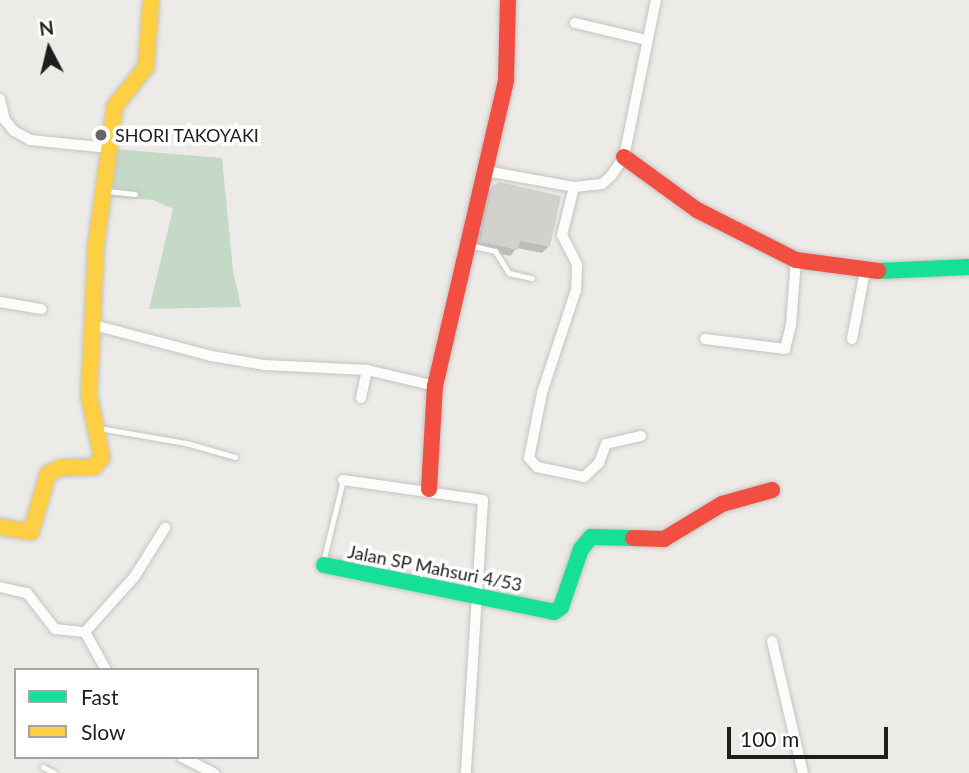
<!DOCTYPE html>
<html>
<head>
<meta charset="utf-8">
<style>
	body { margin:0 }
	#map { position:relative; width:969px; height:773px; overflow:hidden; background:#edebe7; font-family:Lato,sans-serif }
	div>[style] { position:absolute }
	.cemetery>* { inset:0; background:#c5d9c7 }
	.shadow>* { inset:0; background:#0003 }
	.building>* { inset:0; background:#d3d1ce }
	.roads { filter:drop-shadow(0 0 2px #c5c4c3) drop-shadow(0 0 2px #c5c4c3) }
	.lane>* { height:5px; margin:-2.5px; padding:0 2.5px; transform-origin:2.5px; border-radius:2.5px; background:#fcfcfb }
	.street>* { height:10px; margin:-5px; padding:0 5px; transform-origin:5px; border-radius:5px; background:#fcfcfb }
	.fast>* { height:16px; margin:-8px; padding:0 8px; transform-origin:8px; border-radius:8px; background:#16e098 }
	.slow>* { height:16px; margin:-8px; padding:0 8px; transform-origin:8px; border-radius:8px; background:#ffcf43 }
	.jam>* { height:16px; margin:-8px; padding:0 8px; transform-origin:8px; border-radius:8px; background:#f24e42 }
	.dots>* { width:19px; height:19px; translate:-50% -50%; box-sizing:border-box; border:4px solid #fff; border-radius:50% }
	span { translate:-50% -50%; white-space:nowrap; text-align:center; line-height:1.15; -webkit-text-stroke:7px #fff; paint-order:stroke }
	.poi-label { font-size:18px; color:#1e1e1e }
	.left { translate:0 -50%; text-align:left }
	.street-label { font-size:18px; color:#1e1e1e }
	.legend { position:absolute; left:14px; top:668px; width:245px; height:91px; box-sizing:border-box; background:#fff; border:2px solid #a5a5a5; margin:0; padding:9px 12px; list-style:none; font-size:21px; color:#1e1e1e }
	.legend li { display:flex; align-items:center; gap:14px; height:35px }
	.legend b { width:35px; border:2px solid #a5a5a5 }
	.north { position:absolute; left:14px; top:14px; width:70px; height:70px; -webkit-text-stroke:5px #fff; paint-order:stroke; rotate:353deg; font-size:19px; font-weight:700; line-height:28px; text-align:center; color:#1e1e1e }
	.north::after { content:''; display:block; margin:auto; width:24px; height:32px; background:#1e1e1e; clip-path:polygon(50% 0,100% 100%,50% 72%,0 100%) }
	.scale { position:absolute; left:727px; top:727px; width:161px; height:32px; box-sizing:border-box; border:4px solid #1e1e1e; border-top:0; padding-left:9px; font-size:21px; line-height:24px; white-space:nowrap; color:#1e1e1e; -webkit-text-stroke:5px #fff; paint-order:stroke }
</style>
</head>
<body>
<div id="map">
	<div class="cemetery">
		<i style="clip-path:polygon(115px 149px,222px 158px,233px 271px,241px 307px,149px 309px,173px 209px,153px 200px,110px 197px)"></i>
	</div>
	<div class="shadow">
		<i style="clip-path:polygon(493px 187px,549px 246px,542px 253px,517px 248px,510px 256px,474px 248px,486px 194px)"></i>
	</div>
	<div class="building">
		<i style="clip-path:polygon(499px 182px,561px 196px,550px 247px,520px 241px,518px 250px,480px 242px,492px 186px)"></i>
	</div>
	<div class="roads">
		<div class="lane">
			<i style="left:107px;top:191px;width:28px;rotate:6deg"></i>
			<i style="left:469px;top:245px;width:27px;rotate:13deg"></i>
			<i style="left:495px;top:251px;width:26px;rotate:58deg"></i>
			<i style="left:509px;top:273px;width:23px;rotate:13deg"></i>
			<i style="left:99px;top:428px;width:88px;rotate:9.8deg"></i>
			<i style="left:186px;top:443px;width:51px;rotate:15.9deg"></i>
			<i style="left:323px;top:562px;width:84px;rotate:-76.3deg"></i>
			<i style="left:43px;top:767px;width:13px;rotate:27deg"></i>
		</div>
		<div class="street">
			<i style="left:575px;top:23px;width:74px;rotate:13.3deg"></i>
			<i style="left:0;top:99px;width:22px;rotate:77deg"></i>
			<i style="left:5px;top:120px;width:14px;rotate:51deg"></i>
			<i style="left:14px;top:131px;width:18px;rotate:29deg"></i>
			<i style="left:30px;top:140px;width:79px;rotate:5.8deg"></i>
			<i style="left:486px;top:171px;width:89px;rotate:10.3deg"></i>
			<i style="left:574px;top:187px;width:28px;rotate:-6deg"></i>
			<i style="left:602px;top:184px;width:12px;rotate:-42deg"></i>
			<i style="left:611px;top:176px;width:23px;rotate:-56deg"></i>
			<i style="left:624px;top:157px;width:160px;rotate:-78.5deg"></i>
			<i style="left:574px;top:187px;width:49px;rotate:104deg"></i>
			<i style="left:562px;top:235px;width:34px;rotate:63deg"></i>
			<i style="left:577px;top:265px;width:25px;rotate:92deg"></i>
			<i style="left:576px;top:290px;width:108px;rotate:108.3deg"></i>
			<i style="left:542px;top:393px;width:66px;rotate:101.3deg"></i>
			<i style="left:529px;top:458px;width:12px;rotate:48deg"></i>
			<i style="left:537px;top:467px;width:48px;rotate:12deg"></i>
			<i style="left:584px;top:477px;width:21px;rotate:-43deg"></i>
			<i style="left:599px;top:463px;width:20px;rotate:-70deg"></i>
			<i style="left:606px;top:444px;width:36px;rotate:-13deg"></i>
			<i style="left:0;top:302px;width:42px;rotate:9.7deg"></i>
			<i style="left:90px;top:324px;width:125px;rotate:14.8deg"></i>
			<i style="left:211px;top:356px;width:55px;rotate:9.5deg"></i>
			<i style="left:265px;top:365px;width:102px;rotate:2.8deg"></i>
			<i style="left:367px;top:370px;width:70px;rotate:13.2deg"></i>
			<i style="left:705px;top:339px;width:81px;rotate:7.1deg"></i>
			<i style="left:785px;top:349px;width:25px;rotate:-76deg"></i>
			<i style="left:791px;top:325px;width:65px;rotate:-85.6deg"></i>
			<i style="left:852px;top:339px;width:69px;rotate:-79.2deg"></i>
			<i style="left:361px;top:398px;width:29px;rotate:-78deg"></i>
			<i style="left:343px;top:480px;width:141px;rotate:8.1deg"></i>
			<i style="left:483px;top:500px;width:274px;rotate:93.6deg"></i>
			<i style="left:0;top:587px;width:28px;rotate:13deg"></i>
			<i style="left:27px;top:593px;width:46px;rotate:52.1deg"></i>
			<i style="left:55px;top:629px;width:30px;rotate:6deg"></i>
			<i style="left:85px;top:632px;width:43px;rotate:61.1deg"></i>
			<i style="left:85px;top:632px;width:75px;rotate:-48.2deg"></i>
			<i style="left:135px;top:576px;width:57px;rotate:-58deg"></i>
			<i style="left:772px;top:641px;width:136px;rotate:76.8deg"></i>
			<i style="left:182px;top:757px;width:36px;rotate:27deg"></i>
		</div>
		<div class="fast">
			<i style="left:878px;top:271px;width:91px;rotate:-2.5deg"></i>
			<i style="left:324px;top:565px;width:235px;rotate:11.5deg"></i>
			<i style="left:554px;top:612px;width:9px;rotate:-36deg"></i>
			<i style="left:561px;top:607px;width:61px;rotate:-71deg"></i>
			<i style="left:581px;top:549px;width:16px;rotate:-50deg"></i>
			<i style="left:591px;top:537px;width:42px;rotate:1.4deg"></i>
		</div>
		<div class="slow">
			<i style="left:0;top:527px;width:31px;rotate:9deg"></i>
			<i style="left:31px;top:532px;width:60px;rotate:-73.7deg"></i>
			<i style="left:48px;top:474px;width:13px;rotate:-27deg"></i>
			<i style="left:60px;top:468px;width:34px;rotate:-2deg"></i>
			<i style="left:94px;top:467px;width:12px;rotate:-48deg"></i>
			<i style="left:102px;top:458px;width:63px;rotate:-101.8deg"></i>
			<i style="left:89px;top:396px;width:150px;rotate:-87.3deg"></i>
			<i style="left:96px;top:246px;width:141px;rotate:-82.3deg"></i>
			<i style="left:115px;top:106px;width:50px;rotate:-51.5deg"></i>
			<i style="left:146px;top:67px;width:67px;rotate:-85.7deg"></i>
		</div>
		<div class="jam">
			<i style="left:624px;top:157px;width:90px;rotate:36deg"></i>
			<i style="left:697px;top:210px;width:111px;rotate:26.8deg"></i>
			<i style="left:796px;top:260px;width:83px;rotate:7.6deg"></i>
			<i style="left:429px;top:489px;width:103px;rotate:-86.7deg"></i>
			<i style="left:435px;top:386px;width:314px;rotate:-76.9deg"></i>
			<i style="left:506px;top:80px;width:80px;rotate:-88.6deg"></i>
			<i style="left:633px;top:538px;width:31px;rotate:2deg"></i>
			<i style="left:664px;top:539px;width:68px;rotate:-31.1deg"></i>
			<i style="left:722px;top:504px;width:52px;rotate:-15.6deg"></i>
		</div>
	</div>
	<div class="dots">
		<i style="left:101px;top:135px;background:#666664"></i>
	</div>
	<div class="poi-label">
		<span class="left" style="left:115px;top:135px">SHORI TAKOYAKI</span>
	</div>
	<div class="street-label">
		<span style="left:435px;top:568px;rotate:11deg">Jalan SP Mahsuri 4/53</span>
	</div>
	<ul class="legend">
	<li><b style="height:9px;background:#16e098"></b>Fast</li>
	<li><b style="height:9px;background:#ffcf43"></b>Slow</li>
	</ul>
	<div class="north">N</div>
	<div class="scale">100 m</div>
</div>
</body>
</html>
